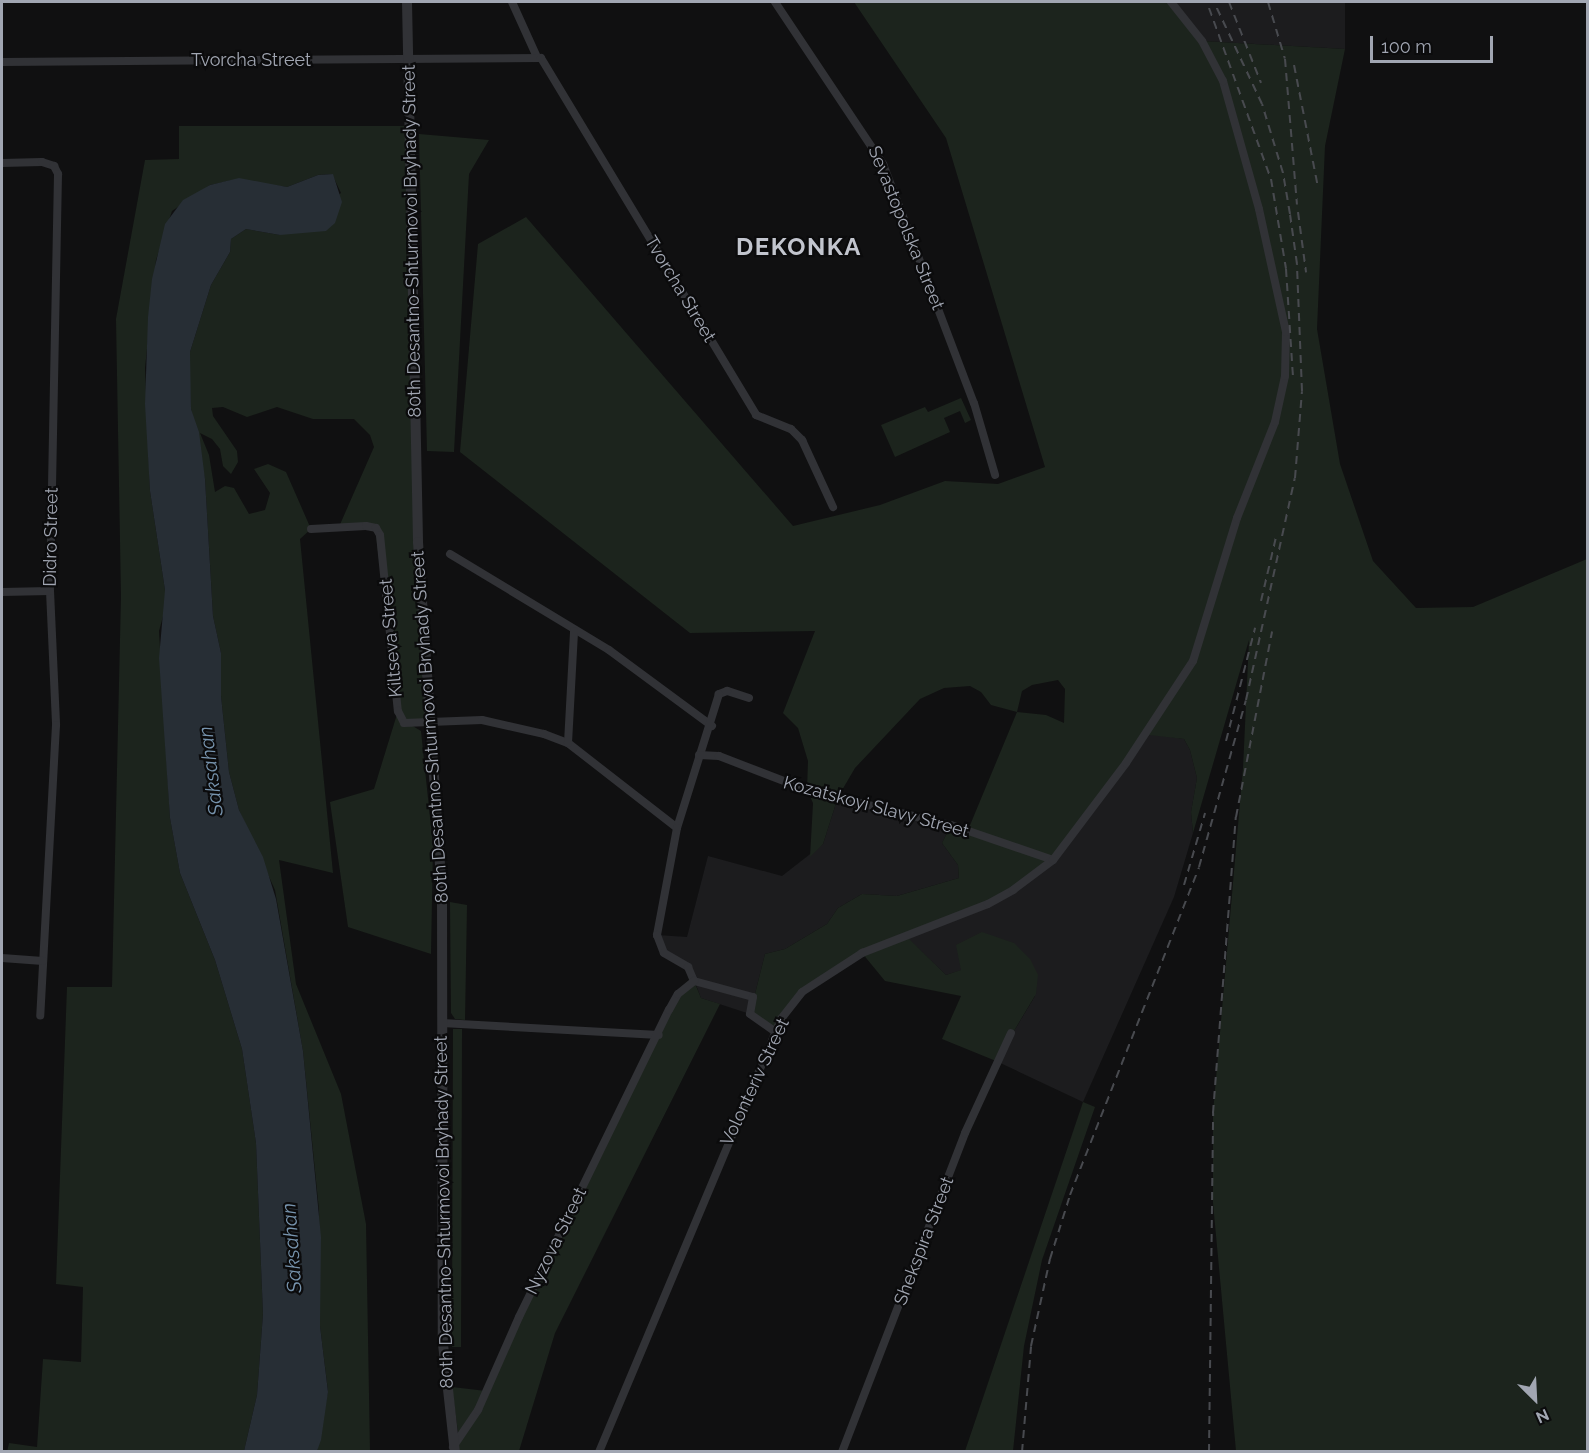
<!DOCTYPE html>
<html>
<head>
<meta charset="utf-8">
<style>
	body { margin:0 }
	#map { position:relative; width:1589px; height:1453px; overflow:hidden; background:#101011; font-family:Raleway,sans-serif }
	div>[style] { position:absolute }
	.built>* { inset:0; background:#1c1c1e }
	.green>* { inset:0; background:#1c241d }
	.water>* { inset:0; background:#272e35 }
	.minor>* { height:8px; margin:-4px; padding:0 4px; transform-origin:4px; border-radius:4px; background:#313236 }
	.tertiary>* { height:10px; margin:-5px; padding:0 5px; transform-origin:5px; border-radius:5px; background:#313236 }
	.rail>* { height:2px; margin-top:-1px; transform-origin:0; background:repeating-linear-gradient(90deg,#484a4f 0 8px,transparent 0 14px) }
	span { translate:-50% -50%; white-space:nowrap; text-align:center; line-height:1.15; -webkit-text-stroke:4.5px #0b0b0c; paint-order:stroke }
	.street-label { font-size:18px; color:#a1a6b2 }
	.water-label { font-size:20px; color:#7794ae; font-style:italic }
	.district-label { font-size:24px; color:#c2c5ce; font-weight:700; letter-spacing:1.5px }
	.frame { position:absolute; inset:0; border:3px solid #a1a6b2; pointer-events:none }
	.north { position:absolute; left:1505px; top:1369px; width:60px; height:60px; -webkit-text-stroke:4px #0b0b0c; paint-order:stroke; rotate:156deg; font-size:16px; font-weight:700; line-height:24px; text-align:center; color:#a1a6b2 }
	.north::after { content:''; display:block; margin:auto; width:21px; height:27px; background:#a1a6b2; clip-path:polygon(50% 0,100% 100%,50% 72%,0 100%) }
	.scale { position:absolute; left:1370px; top:36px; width:123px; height:27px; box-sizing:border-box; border:3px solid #a1a6b2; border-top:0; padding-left:8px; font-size:18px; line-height:21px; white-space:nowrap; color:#a1a6b2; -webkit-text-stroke:4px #0b0b0c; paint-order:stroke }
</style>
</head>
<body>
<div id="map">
	<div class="built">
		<i style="clip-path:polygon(1169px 2px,1345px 2px,1345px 49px,1202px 41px)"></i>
		<i style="clip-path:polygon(1146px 733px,1184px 739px,1190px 750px,1197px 778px,1191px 812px,1193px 833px,1174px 897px,1083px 1102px,996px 1061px,1035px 996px,962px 970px,946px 975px,904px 935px)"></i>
		<i style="clip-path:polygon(838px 797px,951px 825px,942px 843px,958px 865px,959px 878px,897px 896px,862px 894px,838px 908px,827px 924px,785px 949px,765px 954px,750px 1014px,701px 998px,691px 972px,671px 960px,657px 935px,687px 937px,708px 856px,782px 876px,823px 844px)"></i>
	</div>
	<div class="green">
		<i style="clip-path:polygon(evenodd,854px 2px,1171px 2px,1202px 41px,1345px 49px,1325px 146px,1317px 329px,1340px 464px,1373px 561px,1416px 608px,1473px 607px,1587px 559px,1587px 1451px,1236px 1451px,1213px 1203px,1213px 1113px,1243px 768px,1249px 640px,1193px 833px,1191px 812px,1197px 778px,1190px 750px,1184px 739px,1149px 735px,1066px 846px,1013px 890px,905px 935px,946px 975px,961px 970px,956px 945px,982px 932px,1014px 943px,1030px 959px,1038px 975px,1036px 994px,996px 1061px,942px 1039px,961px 996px,885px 981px,862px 953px,802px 992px,774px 1031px,750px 1014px,765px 954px,785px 949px,827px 924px,838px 908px,862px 894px,897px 896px,959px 878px,958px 865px,942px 843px,951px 825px,968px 830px,1017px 712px,991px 705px,981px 692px,970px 686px,944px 688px,920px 699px,855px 768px,838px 797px,823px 844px,810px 857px,813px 803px,807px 790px,808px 761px,798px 728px,783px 713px,815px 631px,690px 633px,460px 452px,478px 244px,526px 217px,793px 526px,880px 505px,945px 481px,998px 484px,1045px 467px,946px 138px,854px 2px,1058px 680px,1065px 689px,1064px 723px,1046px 715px,1017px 712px,1022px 691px,1032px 685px,1058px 680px)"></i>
		<i style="clip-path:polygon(179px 126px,410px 126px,416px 454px,432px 722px,411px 725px,421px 731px,433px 846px,431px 954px,348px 927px,330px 802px,374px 789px,398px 711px,375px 528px,338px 529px,374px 447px,370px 435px,354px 419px,313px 419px,277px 407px,247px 417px,223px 407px,212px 408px,213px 416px,237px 451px,238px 462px,231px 474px,223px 466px,220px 449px,212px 439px,200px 433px,209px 455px,215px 492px,225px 486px,234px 488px,249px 514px,265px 510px,270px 493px,254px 469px,268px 464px,286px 472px,311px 529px,300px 539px,333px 873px,279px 860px,296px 984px,341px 1094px,366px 1224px,370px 1451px,317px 1451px,328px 1391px,320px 1326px,319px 1210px,303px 1051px,275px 890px,239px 810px,229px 772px,221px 696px,221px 653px,213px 616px,205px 479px,191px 409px,189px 369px,190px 352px,211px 285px,230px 252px,231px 239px,246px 229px,280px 235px,341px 193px,332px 174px,318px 175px,287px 187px,233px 180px,210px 185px,172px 211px,156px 260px,145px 368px,150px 491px,165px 590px,165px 609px,159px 631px,170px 818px,180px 873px,215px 960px,242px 1049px,256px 1143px,263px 1314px,257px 1395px,244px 1451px,7px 1452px,9px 1443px,37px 1447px,43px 1359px,81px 1362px,83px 1287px,56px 1284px,67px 987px,112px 987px,121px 596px,116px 319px,145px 160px,179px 159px)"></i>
		<i style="clip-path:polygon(419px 134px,489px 140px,469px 174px,454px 452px,427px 451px)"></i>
		<i style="clip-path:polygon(961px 398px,971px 420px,965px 423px,960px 411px,944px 418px,950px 432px,895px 457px,881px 425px,925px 407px,928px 412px)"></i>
		<i style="clip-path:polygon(450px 902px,467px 905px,465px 1020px,455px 1019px,451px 1013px)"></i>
		<i style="clip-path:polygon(694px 981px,701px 998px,720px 1004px,555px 1333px,519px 1451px,455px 1451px,458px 1432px,452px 1387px,486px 1391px,669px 1010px)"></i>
		<i style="clip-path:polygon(453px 1029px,462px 1029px,461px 1347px,452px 1347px)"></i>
		<i style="clip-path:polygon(1083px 1102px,1095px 1107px,1042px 1260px,1024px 1346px,1013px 1451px,965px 1451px)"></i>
	</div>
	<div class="water">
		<i style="clip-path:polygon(333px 174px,342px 202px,335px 223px,326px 231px,280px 235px,246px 229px,231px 239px,230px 252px,211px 285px,190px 352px,191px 409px,199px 432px,205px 479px,213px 616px,221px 653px,221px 696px,229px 772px,239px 810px,263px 857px,276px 899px,303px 1051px,321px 1237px,320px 1326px,328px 1392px,321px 1440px,317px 1451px,244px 1451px,257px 1395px,263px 1314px,256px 1143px,242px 1049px,215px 960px,180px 873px,170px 818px,159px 658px,165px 590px,150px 491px,145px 404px,148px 317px,152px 279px,165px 224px,183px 200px,210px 185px,239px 178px,287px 187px,318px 175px)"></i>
	</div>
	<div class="minor">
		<i style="left:512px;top:2px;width:60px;rotate:65.6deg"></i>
		<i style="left:775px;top:2px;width:195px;rotate:56.3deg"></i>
		<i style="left:883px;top:164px;width:256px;rotate:69.2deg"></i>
		<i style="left:974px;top:403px;width:75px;rotate:73.7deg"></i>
		<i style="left:2px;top:62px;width:539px;rotate:-0.43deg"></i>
		<i style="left:541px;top:58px;width:417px;rotate:58.9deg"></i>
		<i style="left:756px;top:415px;width:38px;rotate:22deg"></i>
		<i style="left:791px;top:429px;width:16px;rotate:45deg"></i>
		<i style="left:802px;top:440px;width:74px;rotate:65.2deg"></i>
		<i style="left:2px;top:163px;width:40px;rotate:-1.4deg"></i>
		<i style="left:42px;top:162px;width:13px;rotate:18deg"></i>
		<i style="left:54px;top:166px;width:9px;rotate:63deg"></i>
		<i style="left:58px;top:174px;width:417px;rotate:91.1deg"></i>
		<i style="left:50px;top:591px;width:134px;rotate:87.4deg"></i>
		<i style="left:56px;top:725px;width:291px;rotate:93.1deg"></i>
		<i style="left:311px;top:529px;width:55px;rotate:-3.1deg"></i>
		<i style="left:366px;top:526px;width:10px;rotate:11deg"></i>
		<i style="left:376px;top:528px;width:8px;rotate:60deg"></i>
		<i style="left:380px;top:535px;width:177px;rotate:84.2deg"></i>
		<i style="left:398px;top:711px;width:13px;rotate:63deg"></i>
		<i style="left:404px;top:723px;width:78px;rotate:-2.2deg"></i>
		<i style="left:482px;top:720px;width:64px;rotate:12.7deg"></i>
		<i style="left:544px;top:734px;width:26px;rotate:21deg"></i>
		<i style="left:568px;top:743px;width:138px;rotate:37.9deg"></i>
		<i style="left:450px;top:554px;width:186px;rotate:31.1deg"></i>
		<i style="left:609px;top:650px;width:128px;rotate:36.4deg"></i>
		<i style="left:2px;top:592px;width:48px;rotate:-1.2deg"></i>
		<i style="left:749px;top:698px;width:23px;rotate:-162deg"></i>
		<i style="left:727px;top:691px;width:9px;rotate:159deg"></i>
		<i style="left:719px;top:694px;width:140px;rotate:107.4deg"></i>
		<i style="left:677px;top:828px;width:109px;rotate:100.6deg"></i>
		<i style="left:657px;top:935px;width:19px;rotate:69deg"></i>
		<i style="left:664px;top:953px;width:28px;rotate:30deg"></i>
		<i style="left:688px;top:967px;width:15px;rotate:67deg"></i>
		<i style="left:694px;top:981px;width:61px;rotate:15.2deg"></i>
		<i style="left:753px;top:997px;width:17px;rotate:100deg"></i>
		<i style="left:750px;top:1014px;width:29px;rotate:35deg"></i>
		<i style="left:568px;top:743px;width:112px;rotate:-86.9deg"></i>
		<i style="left:699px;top:755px;width:20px;rotate:3deg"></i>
		<i style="left:719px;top:756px;width:94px;rotate:21.1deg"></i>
		<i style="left:807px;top:790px;width:148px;rotate:13.7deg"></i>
		<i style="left:951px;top:825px;width:108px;rotate:18.9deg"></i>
		<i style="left:2px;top:958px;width:41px;rotate:4.2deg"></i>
		<i style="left:442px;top:1023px;width:217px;rotate:3.2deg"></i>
		<i style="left:453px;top:1447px;width:45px;rotate:-56deg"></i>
		<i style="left:478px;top:1410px;width:102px;rotate:-66.2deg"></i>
		<i style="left:519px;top:1317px;width:342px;rotate:-64deg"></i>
		<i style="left:669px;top:1010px;width:18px;rotate:-61deg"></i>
		<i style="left:678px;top:994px;width:21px;rotate:-39deg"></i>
		<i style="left:599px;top:1452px;width:470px;rotate:-67.2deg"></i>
		<i style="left:781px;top:1019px;width:34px;rotate:-52deg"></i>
		<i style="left:802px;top:992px;width:72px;rotate:-33deg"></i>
		<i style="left:862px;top:953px;width:135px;rotate:-21.3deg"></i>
		<i style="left:988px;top:904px;width:29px;rotate:-29deg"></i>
		<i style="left:1013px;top:890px;width:50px;rotate:-36.9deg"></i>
		<i style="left:1053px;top:860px;width:121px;rotate:-53deg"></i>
		<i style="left:1126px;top:763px;width:122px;rotate:-56.7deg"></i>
		<i style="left:1193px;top:661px;width:150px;rotate:-72.9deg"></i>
		<i style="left:1237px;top:518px;width:103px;rotate:-68.4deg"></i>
		<i style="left:1275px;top:422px;width:47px;rotate:-77.7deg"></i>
		<i style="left:1285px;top:376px;width:44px;rotate:-88.7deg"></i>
		<i style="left:1286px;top:332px;width:126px;rotate:-102.4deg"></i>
		<i style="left:1259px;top:209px;width:133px;rotate:-105.7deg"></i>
		<i style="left:1223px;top:81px;width:45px;rotate:-117.7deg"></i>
		<i style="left:1202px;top:41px;width:50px;rotate:-128.5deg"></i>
		<i style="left:842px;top:1452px;width:342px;rotate:-68.9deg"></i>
		<i style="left:965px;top:1133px;width:110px;rotate:-65.3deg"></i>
	</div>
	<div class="tertiary">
		<i style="left:407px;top:2px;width:540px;rotate:88.83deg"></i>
		<i style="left:418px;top:542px;width:356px;rotate:86.1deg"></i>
		<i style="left:442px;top:897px;width:447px;rotate:89.9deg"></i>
		<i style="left:443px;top:1344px;width:109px;rotate:83.7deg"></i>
	</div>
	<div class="rail">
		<i style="left:1229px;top:2px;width:87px;rotate:68.4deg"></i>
		<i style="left:1268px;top:2px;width:59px;rotate:73.4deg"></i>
		<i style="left:1285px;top:59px;width:146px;rotate:85.3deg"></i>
		<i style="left:1209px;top:8px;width:182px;rotate:70.1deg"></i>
		<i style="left:1271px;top:179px;width:91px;rotate:80.5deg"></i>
		<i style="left:1286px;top:269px;width:107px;rotate:86.3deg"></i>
		<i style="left:1294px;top:65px;width:124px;rotate:78.9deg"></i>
		<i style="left:1298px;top:212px;width:61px;rotate:82.4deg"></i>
		<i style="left:1261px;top:601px;width:66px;rotate:-76.8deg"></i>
		<i style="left:1226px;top:741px;width:117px;rotate:-75.6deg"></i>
		<i style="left:1184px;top:885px;width:75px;rotate:-73.7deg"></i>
		<i style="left:1022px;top:1452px;width:106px;rotate:-85.1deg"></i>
		<i style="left:1031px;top:1346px;width:89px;rotate:-77.7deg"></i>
		<i style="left:1050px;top:1259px;width:67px;rotate:-72.6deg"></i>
		<i style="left:1070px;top:1195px;width:352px;rotate:-68.5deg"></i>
		<i style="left:1199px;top:867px;width:173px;rotate:-74.3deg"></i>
		<i style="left:1246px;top:700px;width:227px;rotate:-77.6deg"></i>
		<i style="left:1295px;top:478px;width:87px;rotate:-85.4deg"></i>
		<i style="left:1302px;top:391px;width:127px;rotate:-92.3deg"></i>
		<i style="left:1297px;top:264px;width:50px;rotate:-98deg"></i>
		<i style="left:1290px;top:214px;width:42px;rotate:-99.7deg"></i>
		<i style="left:1283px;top:173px;width:72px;rotate:-106.9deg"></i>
		<i style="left:1262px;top:104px;width:113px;rotate:-115.2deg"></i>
		<i style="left:1209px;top:1452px;width:339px;rotate:-89.3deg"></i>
		<i style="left:1213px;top:1113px;width:297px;rotate:-85.6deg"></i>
		<i style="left:1236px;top:817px;width:189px;rotate:-79deg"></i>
	</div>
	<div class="street-label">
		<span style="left:251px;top:60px">Tvorcha Street</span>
		<span style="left:906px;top:228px;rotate:68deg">Sevastopolska Street</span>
		<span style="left:412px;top:241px;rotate:-91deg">80th Desantno-Shturmovoi Bryhady Street</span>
		<span style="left:680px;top:289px;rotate:59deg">Tvorcha Street</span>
		<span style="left:51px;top:537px;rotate:-89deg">Didro Street</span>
		<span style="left:391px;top:638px;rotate:-95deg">Kiltseva Street</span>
		<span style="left:430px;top:727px;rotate:-94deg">80th Desantno-Shturmovoi Bryhady Street</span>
		<span style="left:876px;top:807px;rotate:15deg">Kozatskoyi Slavy Street</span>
		<span style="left:755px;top:1082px;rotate:-65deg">Volonteriv Street</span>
		<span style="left:444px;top:1212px;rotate:-91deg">80th Desantno-Shturmovoi Bryhady Street</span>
		<span style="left:556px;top:1241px;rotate:-64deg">Nyzova Street</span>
		<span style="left:924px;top:1241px;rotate:-69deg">Shekspira Street</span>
	</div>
	<div class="water-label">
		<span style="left:211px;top:771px;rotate:-97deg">Saksahan</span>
		<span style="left:292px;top:1248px;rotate:-94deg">Saksahan</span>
	</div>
	<div class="district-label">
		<span style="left:799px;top:247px">DEKONKA</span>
	</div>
	<div class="frame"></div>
	<div class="north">N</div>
	<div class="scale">100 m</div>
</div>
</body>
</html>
